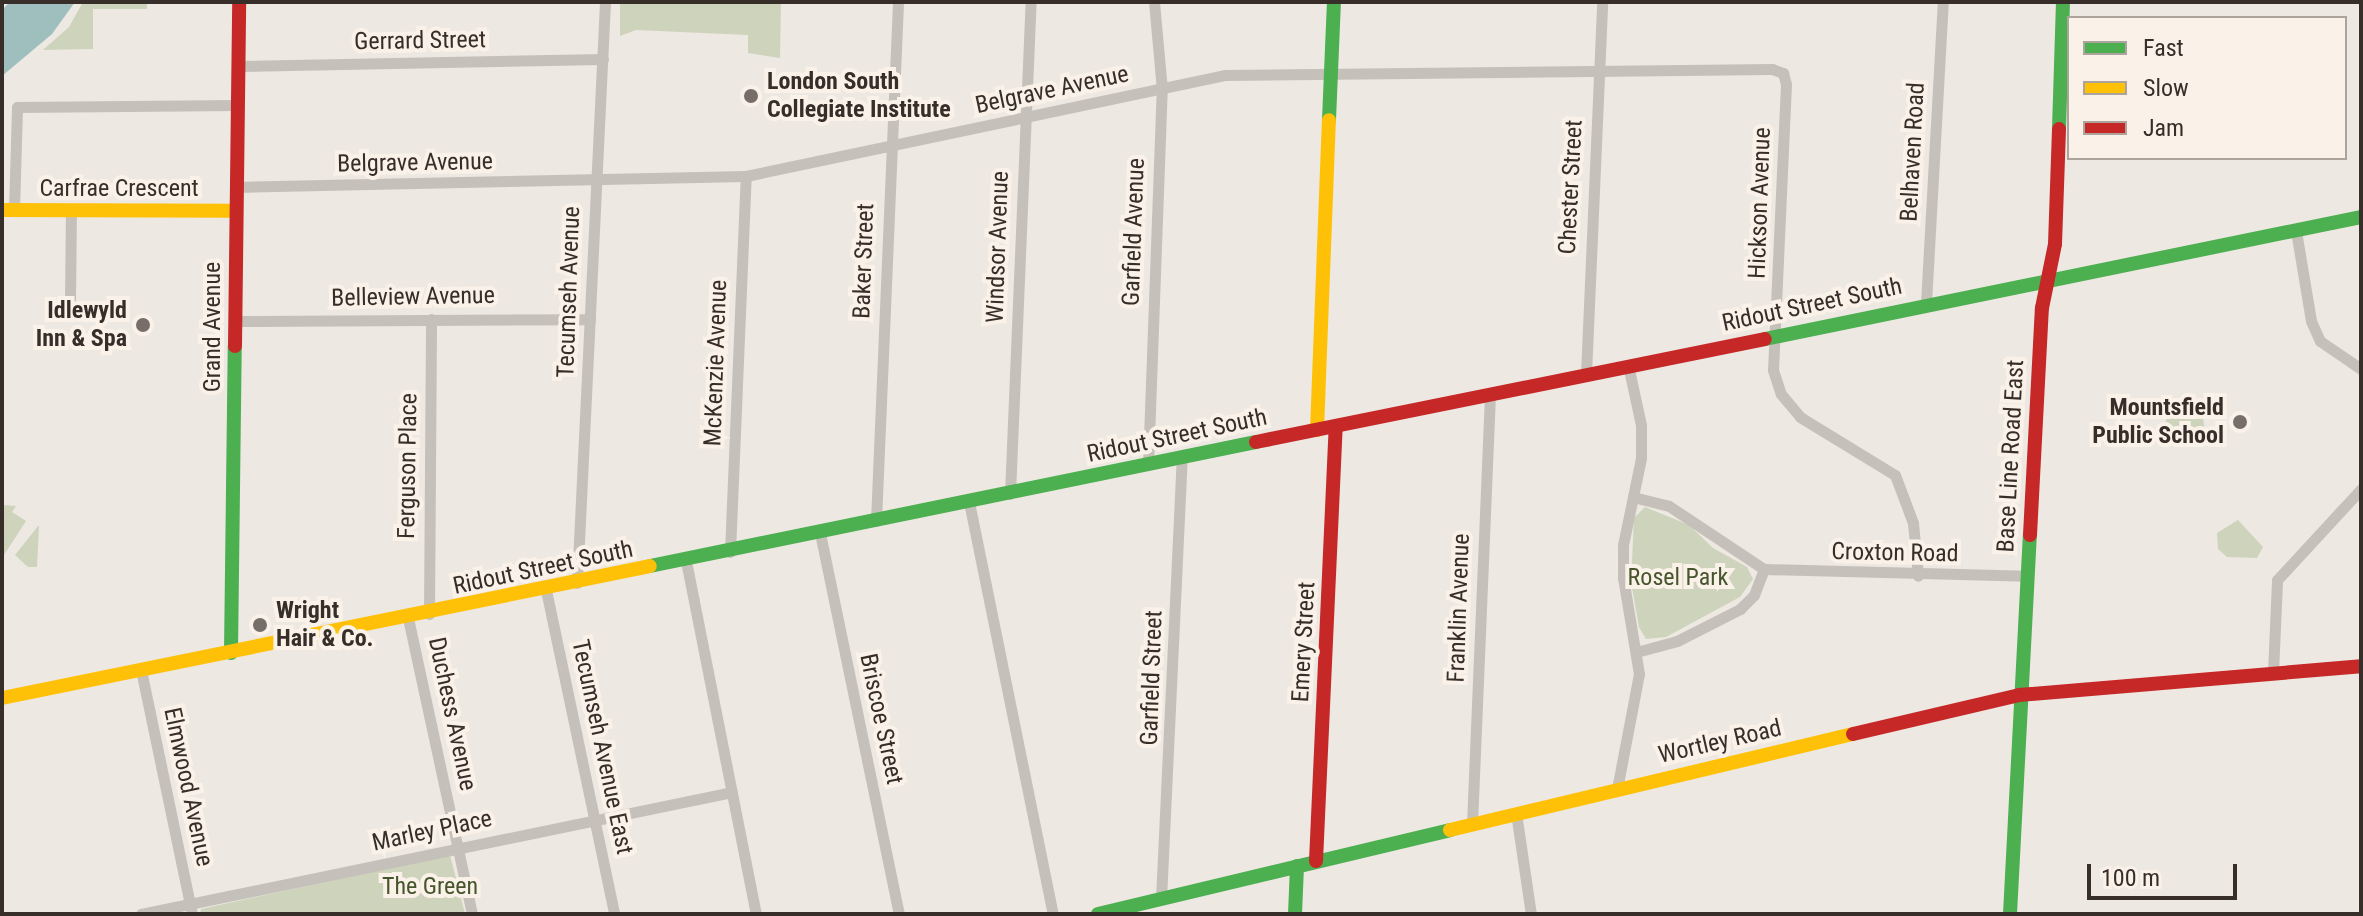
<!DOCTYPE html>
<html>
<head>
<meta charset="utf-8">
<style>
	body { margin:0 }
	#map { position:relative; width:2363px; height:916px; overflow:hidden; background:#ede8e2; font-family:"Roboto Condensed",sans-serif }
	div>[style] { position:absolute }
	.green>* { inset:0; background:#ced3bc }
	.water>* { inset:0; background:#9ebfbe }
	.street>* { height:11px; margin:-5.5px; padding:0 5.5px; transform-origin:5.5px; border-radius:5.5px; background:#c6c0bb }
	.fast>* { height:14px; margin:-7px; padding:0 7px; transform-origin:7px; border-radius:7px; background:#4caf50 }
	.slow>* { height:14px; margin:-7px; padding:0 7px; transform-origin:7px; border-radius:7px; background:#ffc107 }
	.jam>* { height:14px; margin:-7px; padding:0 7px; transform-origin:7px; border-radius:7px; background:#c62828 }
	.dots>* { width:22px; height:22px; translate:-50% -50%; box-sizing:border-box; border:4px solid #faf2e9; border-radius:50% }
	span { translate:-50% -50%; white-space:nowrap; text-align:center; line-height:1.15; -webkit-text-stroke:8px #faf2e9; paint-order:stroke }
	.street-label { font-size:24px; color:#372d29 }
	.poi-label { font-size:24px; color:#372d29; font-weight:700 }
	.left { translate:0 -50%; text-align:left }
	.right { translate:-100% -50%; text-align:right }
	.park-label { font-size:24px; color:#47552d }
	.frame { position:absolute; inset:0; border:4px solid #372d29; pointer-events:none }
	.legend { position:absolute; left:2067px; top:16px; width:280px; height:144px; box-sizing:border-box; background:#faf2e9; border:2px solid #aca39c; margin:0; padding:10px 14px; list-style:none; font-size:24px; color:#372d29 }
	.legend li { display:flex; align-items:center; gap:16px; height:40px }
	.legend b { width:40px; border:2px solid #aca39c }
	.scale { position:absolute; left:2087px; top:864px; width:150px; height:36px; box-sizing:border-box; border:4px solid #372d29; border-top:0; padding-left:10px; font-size:24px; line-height:28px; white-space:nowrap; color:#372d29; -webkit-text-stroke:6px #faf2e9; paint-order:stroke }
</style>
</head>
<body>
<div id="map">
	<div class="green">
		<i style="clip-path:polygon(83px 2px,147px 2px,147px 9px,93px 9px,93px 49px,43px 50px,69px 27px)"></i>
		<i style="clip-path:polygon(620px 2px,781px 2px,780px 58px,748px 53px,748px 35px,636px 30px,620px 36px)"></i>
		<i style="clip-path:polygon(2190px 405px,2202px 408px,2205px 434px,2193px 442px,2171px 437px,2164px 425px,2169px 413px)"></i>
		<i style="clip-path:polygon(3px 505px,16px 506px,12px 512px,26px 521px,2px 558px)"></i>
		<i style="clip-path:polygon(1645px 507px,1689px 525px,1713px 548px,1747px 567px,1753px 579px,1740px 597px,1666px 637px,1646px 639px,1639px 627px,1631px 582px,1634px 518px)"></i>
		<i style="clip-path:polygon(2238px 520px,2263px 547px,2257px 558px,2227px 557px,2218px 549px,2217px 533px)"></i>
		<i style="clip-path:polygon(39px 525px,37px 567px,28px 567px,15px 555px)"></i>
		<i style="clip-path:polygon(450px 855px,465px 914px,200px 914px,201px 909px)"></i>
	</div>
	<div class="water">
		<i style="clip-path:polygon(10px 2px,75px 2px,52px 34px,2px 76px,2px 10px)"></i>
	</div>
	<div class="street">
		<i style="left:238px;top:66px;width:365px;rotate:-1.1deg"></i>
		<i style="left:236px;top:187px;width:510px;rotate:-1.24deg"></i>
		<i style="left:746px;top:176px;width:490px;rotate:-11.9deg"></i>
		<i style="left:1225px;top:75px;width:547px;rotate:-0.63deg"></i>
		<i style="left:1772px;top:69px;width:12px;rotate:20deg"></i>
		<i style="left:1783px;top:73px;width:11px;rotate:75deg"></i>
		<i style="left:1786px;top:84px;width:286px;rotate:92.6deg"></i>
		<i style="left:1773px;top:370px;width:25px;rotate:72deg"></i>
		<i style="left:1781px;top:394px;width:30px;rotate:50deg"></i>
		<i style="left:1800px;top:417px;width:111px;rotate:31.4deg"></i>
		<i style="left:1895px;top:475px;width:51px;rotate:69.4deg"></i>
		<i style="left:1913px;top:523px;width:53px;rotate:84.6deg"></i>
		<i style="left:14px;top:210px;width:103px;rotate:-88.3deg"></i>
		<i style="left:17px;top:107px;width:221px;rotate:-0.5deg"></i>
		<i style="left:2296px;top:231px;width:91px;rotate:80.5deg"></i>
		<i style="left:2311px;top:321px;width:22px;rotate:66deg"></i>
		<i style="left:2320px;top:341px;width:50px;rotate:34.3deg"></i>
		<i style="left:70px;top:302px;width:92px;rotate:-89.4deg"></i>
		<i style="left:1926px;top:303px;width:301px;rotate:-86.8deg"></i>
		<i style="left:235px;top:321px;width:355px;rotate:-0.3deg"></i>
		<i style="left:1586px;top:374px;width:372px;rotate:-87.5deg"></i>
		<i style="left:1148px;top:465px;width:375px;rotate:-87.9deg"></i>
		<i style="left:1162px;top:90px;width:88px;rotate:-95.2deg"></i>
		<i style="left:1010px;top:494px;width:492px;rotate:-87.6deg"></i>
		<i style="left:1633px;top:497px;width:37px;rotate:14deg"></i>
		<i style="left:1669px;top:506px;width:114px;rotate:33.6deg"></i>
		<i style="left:1764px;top:569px;width:262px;rotate:1.5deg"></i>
		<i style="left:969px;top:502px;width:420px;rotate:78.5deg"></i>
		<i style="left:876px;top:521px;width:519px;rotate:-87.57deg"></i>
		<i style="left:820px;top:533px;width:389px;rotate:78.3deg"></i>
		<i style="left:730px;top:552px;width:376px;rotate:-87.6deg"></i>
		<i style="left:686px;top:561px;width:360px;rotate:78.8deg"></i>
		<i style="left:577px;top:583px;width:582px;rotate:-87.24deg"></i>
		<i style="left:546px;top:590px;width:331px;rotate:78.1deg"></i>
		<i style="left:429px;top:614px;width:295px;rotate:-89.6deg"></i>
		<i style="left:408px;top:618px;width:303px;rotate:77.8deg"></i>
		<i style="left:1640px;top:651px;width:38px;rotate:-15deg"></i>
		<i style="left:1677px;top:641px;width:71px;rotate:-26.9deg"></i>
		<i style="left:1740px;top:609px;width:20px;rotate:-45deg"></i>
		<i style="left:1754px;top:595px;width:28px;rotate:-69deg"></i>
		<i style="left:141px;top:670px;width:249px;rotate:78.2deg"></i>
		<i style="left:2273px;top:673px;width:93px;rotate:-87.5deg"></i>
		<i style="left:2277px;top:580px;width:124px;rotate:-47.3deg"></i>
		<i style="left:1617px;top:789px;width:117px;rotate:-79.2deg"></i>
		<i style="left:1639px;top:674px;width:98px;rotate:-99.4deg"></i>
		<i style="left:1623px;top:577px;width:32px;rotate:-90deg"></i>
		<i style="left:1623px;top:545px;width:89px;rotate:-78.3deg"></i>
		<i style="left:1641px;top:458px;width:33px;rotate:-90deg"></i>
		<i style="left:1641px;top:425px;width:61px;rotate:-102.2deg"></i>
		<i style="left:1516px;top:813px;width:102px;rotate:81.6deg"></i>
		<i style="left:1472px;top:824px;width:430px;rotate:-87.6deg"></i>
		<i style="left:1161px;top:899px;width:441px;rotate:-87.3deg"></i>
		<i style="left:141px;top:914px;width:603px;rotate:-11.66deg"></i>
	</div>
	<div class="fast">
		<i style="left:1329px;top:120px;width:118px;rotate:-87.6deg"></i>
		<i style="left:2059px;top:129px;width:127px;rotate:-88.2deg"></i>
		<i style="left:1765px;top:339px;width:608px;rotate:-11.57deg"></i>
		<i style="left:650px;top:566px;width:619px;rotate:-11.56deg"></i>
		<i style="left:231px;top:653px;width:307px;rotate:-89.3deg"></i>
		<i style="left:1098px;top:914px;width:362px;rotate:-13.4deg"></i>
		<i style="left:1295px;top:914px;width:48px;rotate:-87.6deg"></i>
		<i style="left:2010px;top:914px;width:380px;rotate:-87deg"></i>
	</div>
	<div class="slow">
		<i style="left:2px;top:210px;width:233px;rotate:0.2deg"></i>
		<i style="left:1317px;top:430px;width:310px;rotate:-87.8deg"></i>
		<i style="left:2px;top:698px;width:661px;rotate:-11.51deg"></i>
		<i style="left:1450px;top:830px;width:414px;rotate:-13.4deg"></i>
	</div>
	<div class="jam">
		<i style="left:235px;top:346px;width:344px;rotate:-89.3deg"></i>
		<i style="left:1256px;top:442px;width:519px;rotate:-11.44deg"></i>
		<i style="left:2030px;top:535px;width:227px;rotate:-87deg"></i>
		<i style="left:2042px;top:308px;width:65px;rotate:-78.5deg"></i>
		<i style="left:2055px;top:244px;width:115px;rotate:-88deg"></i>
		<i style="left:1853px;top:734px;width:171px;rotate:-13.2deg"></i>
		<i style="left:2019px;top:695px;width:343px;rotate:-4.8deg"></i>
		<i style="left:1316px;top:861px;width:435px;rotate:-87.4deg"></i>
	</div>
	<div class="dots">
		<i style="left:751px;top:96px;background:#776e6a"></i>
		<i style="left:143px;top:325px;background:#776e6a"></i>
		<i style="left:2240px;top:422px;background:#776e6a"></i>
		<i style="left:260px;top:625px;background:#776e6a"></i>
	</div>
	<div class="street-label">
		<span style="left:420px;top:41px;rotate:-1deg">Gerrard Street</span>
		<span style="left:1052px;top:90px;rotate:-12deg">Belgrave Avenue</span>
		<span style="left:1913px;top:152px;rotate:-87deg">Belhaven Road</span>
		<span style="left:415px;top:163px;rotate:-1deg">Belgrave Avenue</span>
		<span style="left:1571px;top:187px;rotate:-87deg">Chester Street</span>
		<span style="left:119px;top:189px">Carfrae Crescent</span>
		<span style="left:1760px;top:203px;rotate:-88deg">Hickson Avenue</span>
		<span style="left:1134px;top:232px;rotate:-88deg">Garfield Avenue</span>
		<span style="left:998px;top:247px;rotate:-88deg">Windsor Avenue</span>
		<span style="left:864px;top:261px;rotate:-88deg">Baker Street</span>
		<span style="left:569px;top:292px;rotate:-88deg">Tecumseh Avenue</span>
		<span style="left:413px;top:297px;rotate:-1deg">Belleview Avenue</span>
		<span style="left:1812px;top:305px;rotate:-12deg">Ridout Street South</span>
		<span style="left:213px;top:327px;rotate:-90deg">Grand Avenue</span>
		<span style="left:716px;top:363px;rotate:-88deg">McKenzie Avenue</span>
		<span style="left:1177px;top:436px;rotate:-12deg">Ridout Street South</span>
		<span style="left:2011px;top:456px;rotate:-87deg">Base Line Road East</span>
		<span style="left:408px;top:466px;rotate:-89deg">Ferguson Place</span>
		<span style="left:1895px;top:553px;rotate:1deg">Croxton Road</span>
		<span style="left:543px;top:568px;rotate:-12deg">Ridout Street South</span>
		<span style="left:1459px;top:608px;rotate:-88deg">Franklin Avenue</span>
		<span style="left:1304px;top:642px;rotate:-87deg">Emery Street</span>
		<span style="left:1152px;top:678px;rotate:-88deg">Garfield Street</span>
		<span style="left:452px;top:714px;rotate:78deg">Duchess Avenue</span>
		<span style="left:881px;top:719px;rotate:78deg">Briscoe Street</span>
		<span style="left:1720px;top:742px;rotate:-13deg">Wortley Road</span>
		<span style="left:602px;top:747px;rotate:78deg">Tecumseh Avenue East</span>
		<span style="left:188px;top:787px;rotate:78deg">Elmwood Avenue</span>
		<span style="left:432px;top:831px;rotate:-12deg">Marley Place</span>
	</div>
	<div class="poi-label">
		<span class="left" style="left:767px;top:96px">London South<br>Collegiate Institute</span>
		<span class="right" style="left:127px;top:325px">Idlewyld<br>Inn &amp; Spa</span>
		<span class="right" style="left:2224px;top:422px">Mountsfield<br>Public School</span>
		<span class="left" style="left:276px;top:625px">Wright<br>Hair &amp; Co.</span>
	</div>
	<div class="park-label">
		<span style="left:1678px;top:578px">Rosel Park</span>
		<span style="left:430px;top:887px">The Green</span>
	</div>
	<div class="frame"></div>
	<ul class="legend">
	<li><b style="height:10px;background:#4caf50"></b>Fast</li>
	<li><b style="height:10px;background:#ffc107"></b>Slow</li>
	<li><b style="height:10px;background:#c62828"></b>Jam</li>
	</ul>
	<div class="scale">100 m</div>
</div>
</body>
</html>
